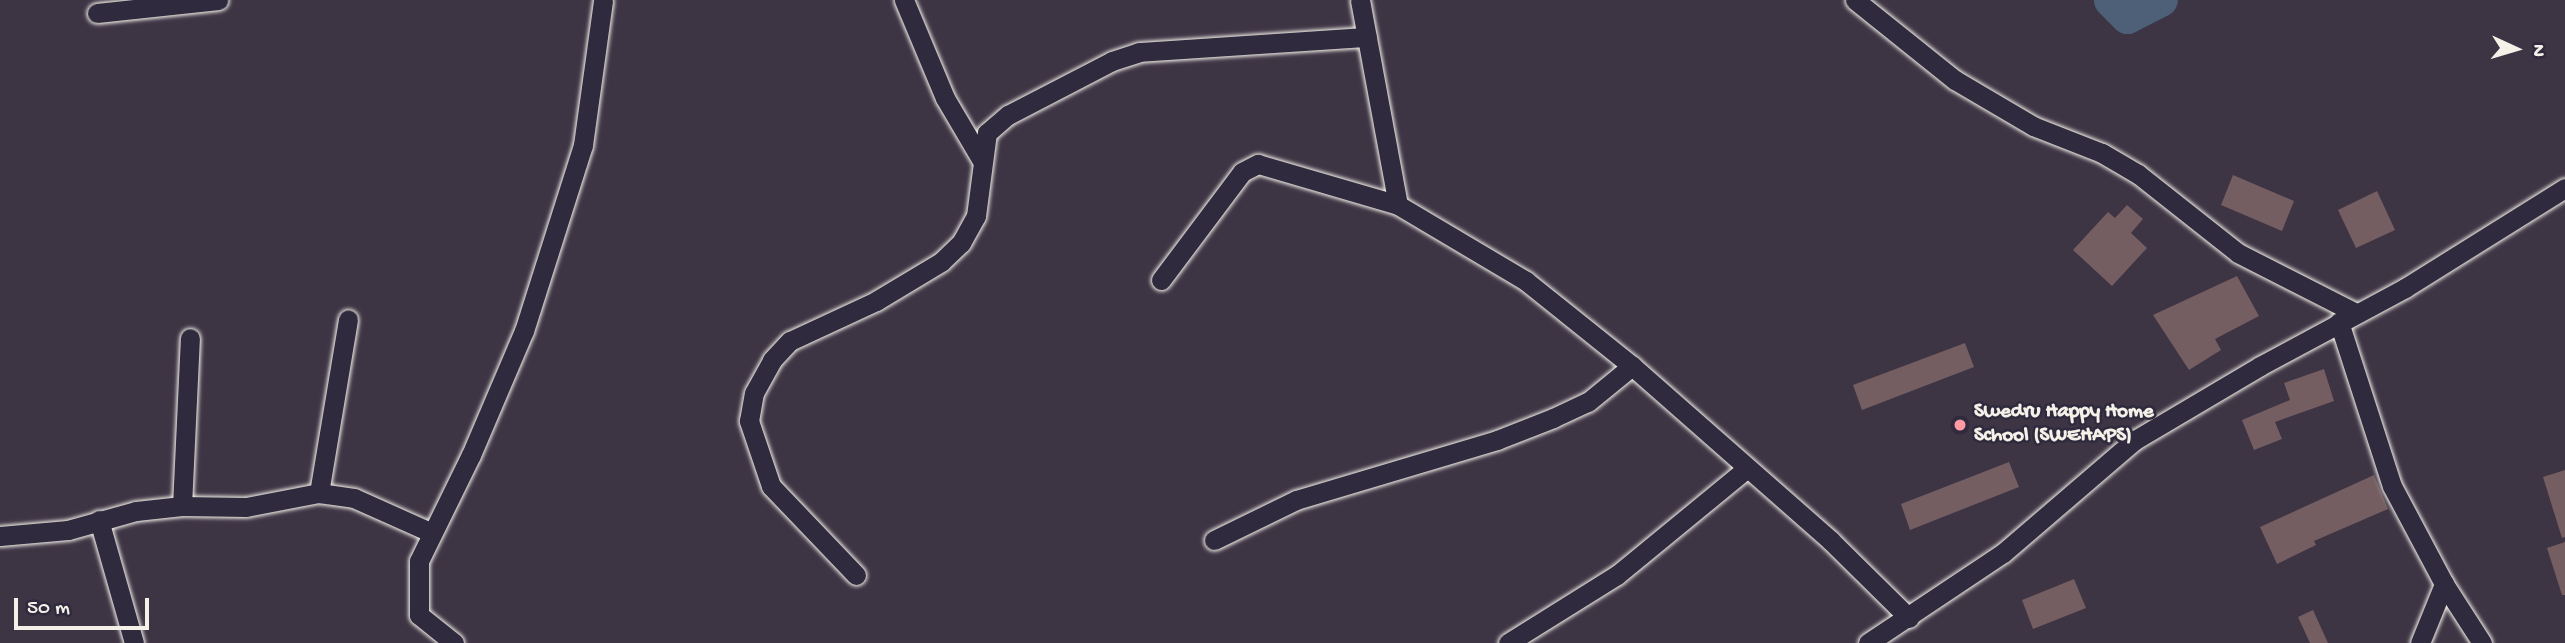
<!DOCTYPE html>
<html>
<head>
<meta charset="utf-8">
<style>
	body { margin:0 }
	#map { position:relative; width:2565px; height:643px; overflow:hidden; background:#3d3444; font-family:"Gochi Hand",sans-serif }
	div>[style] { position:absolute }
	.river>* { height:33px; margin:-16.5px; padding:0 16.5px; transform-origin:16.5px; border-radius:16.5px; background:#4e5f78 }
	.building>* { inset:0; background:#745e62 }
	.roads { filter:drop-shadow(0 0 2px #f4f1e8) drop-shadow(0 0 2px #f4f1e8) }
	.street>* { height:19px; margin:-9.5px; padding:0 9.5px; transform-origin:9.5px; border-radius:9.5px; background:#2f2a3d }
	.dots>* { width:19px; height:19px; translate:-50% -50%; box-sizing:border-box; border:4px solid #2f2a3d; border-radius:50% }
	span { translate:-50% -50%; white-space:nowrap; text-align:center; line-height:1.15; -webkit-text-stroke:5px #2f2a3d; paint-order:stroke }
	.poi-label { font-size:21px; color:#f4f1e8; font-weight:700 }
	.left { translate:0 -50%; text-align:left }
	.north { position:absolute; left:2481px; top:14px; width:70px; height:70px; -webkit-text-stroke:5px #2f2a3d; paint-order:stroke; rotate:94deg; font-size:19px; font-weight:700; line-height:28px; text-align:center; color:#f4f1e8 }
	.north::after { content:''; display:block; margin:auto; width:24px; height:32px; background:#f4f1e8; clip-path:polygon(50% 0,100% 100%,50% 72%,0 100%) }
	.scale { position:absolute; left:14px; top:598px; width:135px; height:32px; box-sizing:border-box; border:4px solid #f4f1e8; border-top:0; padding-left:9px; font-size:21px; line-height:24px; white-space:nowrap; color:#f4f1e8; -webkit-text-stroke:5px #2f2a3d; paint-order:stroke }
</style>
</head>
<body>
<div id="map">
	<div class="river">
		<i style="left:2110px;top:0;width:24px;rotate:45deg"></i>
		<i style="left:2127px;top:17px;width:38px;rotate:-27deg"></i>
	</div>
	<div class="building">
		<i style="clip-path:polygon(2233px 175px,2294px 201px,2282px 231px,2221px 205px)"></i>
		<i style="clip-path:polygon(2377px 191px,2395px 230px,2356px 248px,2338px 210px)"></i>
		<i style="clip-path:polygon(2127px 205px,2143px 219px,2131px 233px,2147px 248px,2112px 286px,2073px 250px,2108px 212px,2115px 218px)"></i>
		<i style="clip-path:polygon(2237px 276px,2259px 316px,2215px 339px,2221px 350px,2189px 370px,2153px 315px)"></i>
		<i style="clip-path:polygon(1965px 343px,1974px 367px,1862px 410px,1853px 385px)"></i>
		<i style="clip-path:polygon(2324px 369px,2334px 401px,2275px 422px,2282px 439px,2254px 450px,2242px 420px,2290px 400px,2284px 383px)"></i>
		<i style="clip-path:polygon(2009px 462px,2019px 487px,1910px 530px,1901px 504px)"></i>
		<i style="clip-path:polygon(2565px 470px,2565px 537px,2562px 538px,2543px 477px)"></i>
		<i style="clip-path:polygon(2374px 475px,2388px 509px,2314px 541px,2316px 545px,2277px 564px,2260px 527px)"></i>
		<i style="clip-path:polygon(2565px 542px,2565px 595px,2562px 595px,2547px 548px)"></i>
		<i style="clip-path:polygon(2074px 579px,2086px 608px,2033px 629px,2022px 600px)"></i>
		<i style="clip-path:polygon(2313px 610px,2328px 643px,2310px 643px,2298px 617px)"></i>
	</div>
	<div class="roads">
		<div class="street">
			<i style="left:904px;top:0;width:106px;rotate:67.3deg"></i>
			<i style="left:945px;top:98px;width:71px;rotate:59.5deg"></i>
			<i style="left:1360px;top:0;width:208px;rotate:79.5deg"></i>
			<i style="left:1398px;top:205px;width:149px;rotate:30.7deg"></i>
			<i style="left:1526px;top:281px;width:136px;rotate:38.7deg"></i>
			<i style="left:1632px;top:366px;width:264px;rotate:41.3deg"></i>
			<i style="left:1830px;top:540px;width:111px;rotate:44.6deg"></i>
			<i style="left:1855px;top:0;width:128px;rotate:38.7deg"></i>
			<i style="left:1955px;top:80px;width:91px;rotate:30.5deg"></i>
			<i style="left:2033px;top:126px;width:74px;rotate:21.4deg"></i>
			<i style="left:2102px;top:153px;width:42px;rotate:30.3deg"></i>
			<i style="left:2138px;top:174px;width:127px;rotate:38.3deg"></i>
			<i style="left:2238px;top:253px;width:132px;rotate:27deg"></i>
			<i style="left:97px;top:13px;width:122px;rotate:-6.1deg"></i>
			<i style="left:1161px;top:280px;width:135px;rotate:-53.1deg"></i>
			<i style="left:1242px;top:172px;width:18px;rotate:-27deg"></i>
			<i style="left:1258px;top:164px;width:146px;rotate:16.3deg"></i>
			<i style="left:2339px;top:322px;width:172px;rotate:72.1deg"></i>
			<i style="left:2392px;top:486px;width:111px;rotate:62deg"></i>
			<i style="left:2444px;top:584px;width:70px;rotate:57.2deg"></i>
			<i style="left:319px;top:493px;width:176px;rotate:-80.5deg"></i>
			<i style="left:182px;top:506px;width:168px;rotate:-87.3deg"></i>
			<i style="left:99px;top:520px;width:128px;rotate:74.1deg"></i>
			<i style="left:0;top:536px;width:68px;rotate:-5deg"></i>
			<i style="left:68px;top:530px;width:71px;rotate:-15.6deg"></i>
			<i style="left:136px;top:511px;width:46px;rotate:-6.2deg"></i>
			<i style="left:182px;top:506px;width:64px;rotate:0.9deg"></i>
			<i style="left:246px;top:507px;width:74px;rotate:-10.9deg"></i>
			<i style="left:319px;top:493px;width:35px;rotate:8deg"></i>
			<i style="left:354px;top:498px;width:83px;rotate:24.1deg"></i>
			<i style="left:1214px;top:540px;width:91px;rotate:-26deg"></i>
			<i style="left:1296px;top:500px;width:210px;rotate:-16.6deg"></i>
			<i style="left:1497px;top:440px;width:60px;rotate:-21.4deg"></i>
			<i style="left:1553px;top:418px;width:38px;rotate:-25deg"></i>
			<i style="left:1588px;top:402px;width:57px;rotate:-39.3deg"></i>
			<i style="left:856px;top:575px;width:123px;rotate:-133.7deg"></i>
			<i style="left:771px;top:486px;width:69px;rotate:-108.7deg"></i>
			<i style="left:749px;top:421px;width:28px;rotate:-80deg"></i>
			<i style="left:754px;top:393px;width:38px;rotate:-61deg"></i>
			<i style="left:772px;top:360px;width:26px;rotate:-47deg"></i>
			<i style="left:790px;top:341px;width:95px;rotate:-24.9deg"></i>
			<i style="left:876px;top:301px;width:76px;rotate:-31deg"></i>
			<i style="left:941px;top:262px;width:28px;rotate:-44deg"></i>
			<i style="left:961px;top:243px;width:31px;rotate:-61deg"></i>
			<i style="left:976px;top:216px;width:84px;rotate:-82.5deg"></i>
			<i style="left:987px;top:133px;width:28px;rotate:-41deg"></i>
			<i style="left:1008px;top:115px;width:117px;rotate:-27.4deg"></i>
			<i style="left:1112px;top:61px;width:28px;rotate:-18deg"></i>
			<i style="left:1139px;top:52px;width:228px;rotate:-3.8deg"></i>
			<i style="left:454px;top:643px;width:45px;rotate:-141.3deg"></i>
			<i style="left:419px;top:615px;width:54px;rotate:-90deg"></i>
			<i style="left:419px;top:561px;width:118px;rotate:-63.9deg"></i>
			<i style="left:471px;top:455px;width:135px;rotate:-66.9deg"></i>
			<i style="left:524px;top:331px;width:195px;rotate:-72.4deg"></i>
			<i style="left:583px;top:145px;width:146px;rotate:-82.1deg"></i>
			<i style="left:1508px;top:643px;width:128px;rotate:-32deg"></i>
			<i style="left:1617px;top:575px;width:167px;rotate:-39.4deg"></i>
			<i style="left:1868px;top:643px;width:162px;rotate:-33.7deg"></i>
			<i style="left:2003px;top:553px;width:174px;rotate:-40.6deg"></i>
			<i style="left:2135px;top:440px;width:145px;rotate:-30.6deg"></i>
			<i style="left:2260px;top:366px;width:165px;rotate:-28.3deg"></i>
			<i style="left:2405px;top:288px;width:189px;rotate:-32deg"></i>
			<i style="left:2420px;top:643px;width:64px;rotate:-67.9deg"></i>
		</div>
	</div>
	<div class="dots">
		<i style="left:1960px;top:425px;background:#ff9aa2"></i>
	</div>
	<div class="poi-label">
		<span class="left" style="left:1974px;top:425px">Swedru Happy Home<br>School (SWEHAPS)</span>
	</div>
	<div class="north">N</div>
	<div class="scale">50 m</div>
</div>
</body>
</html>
